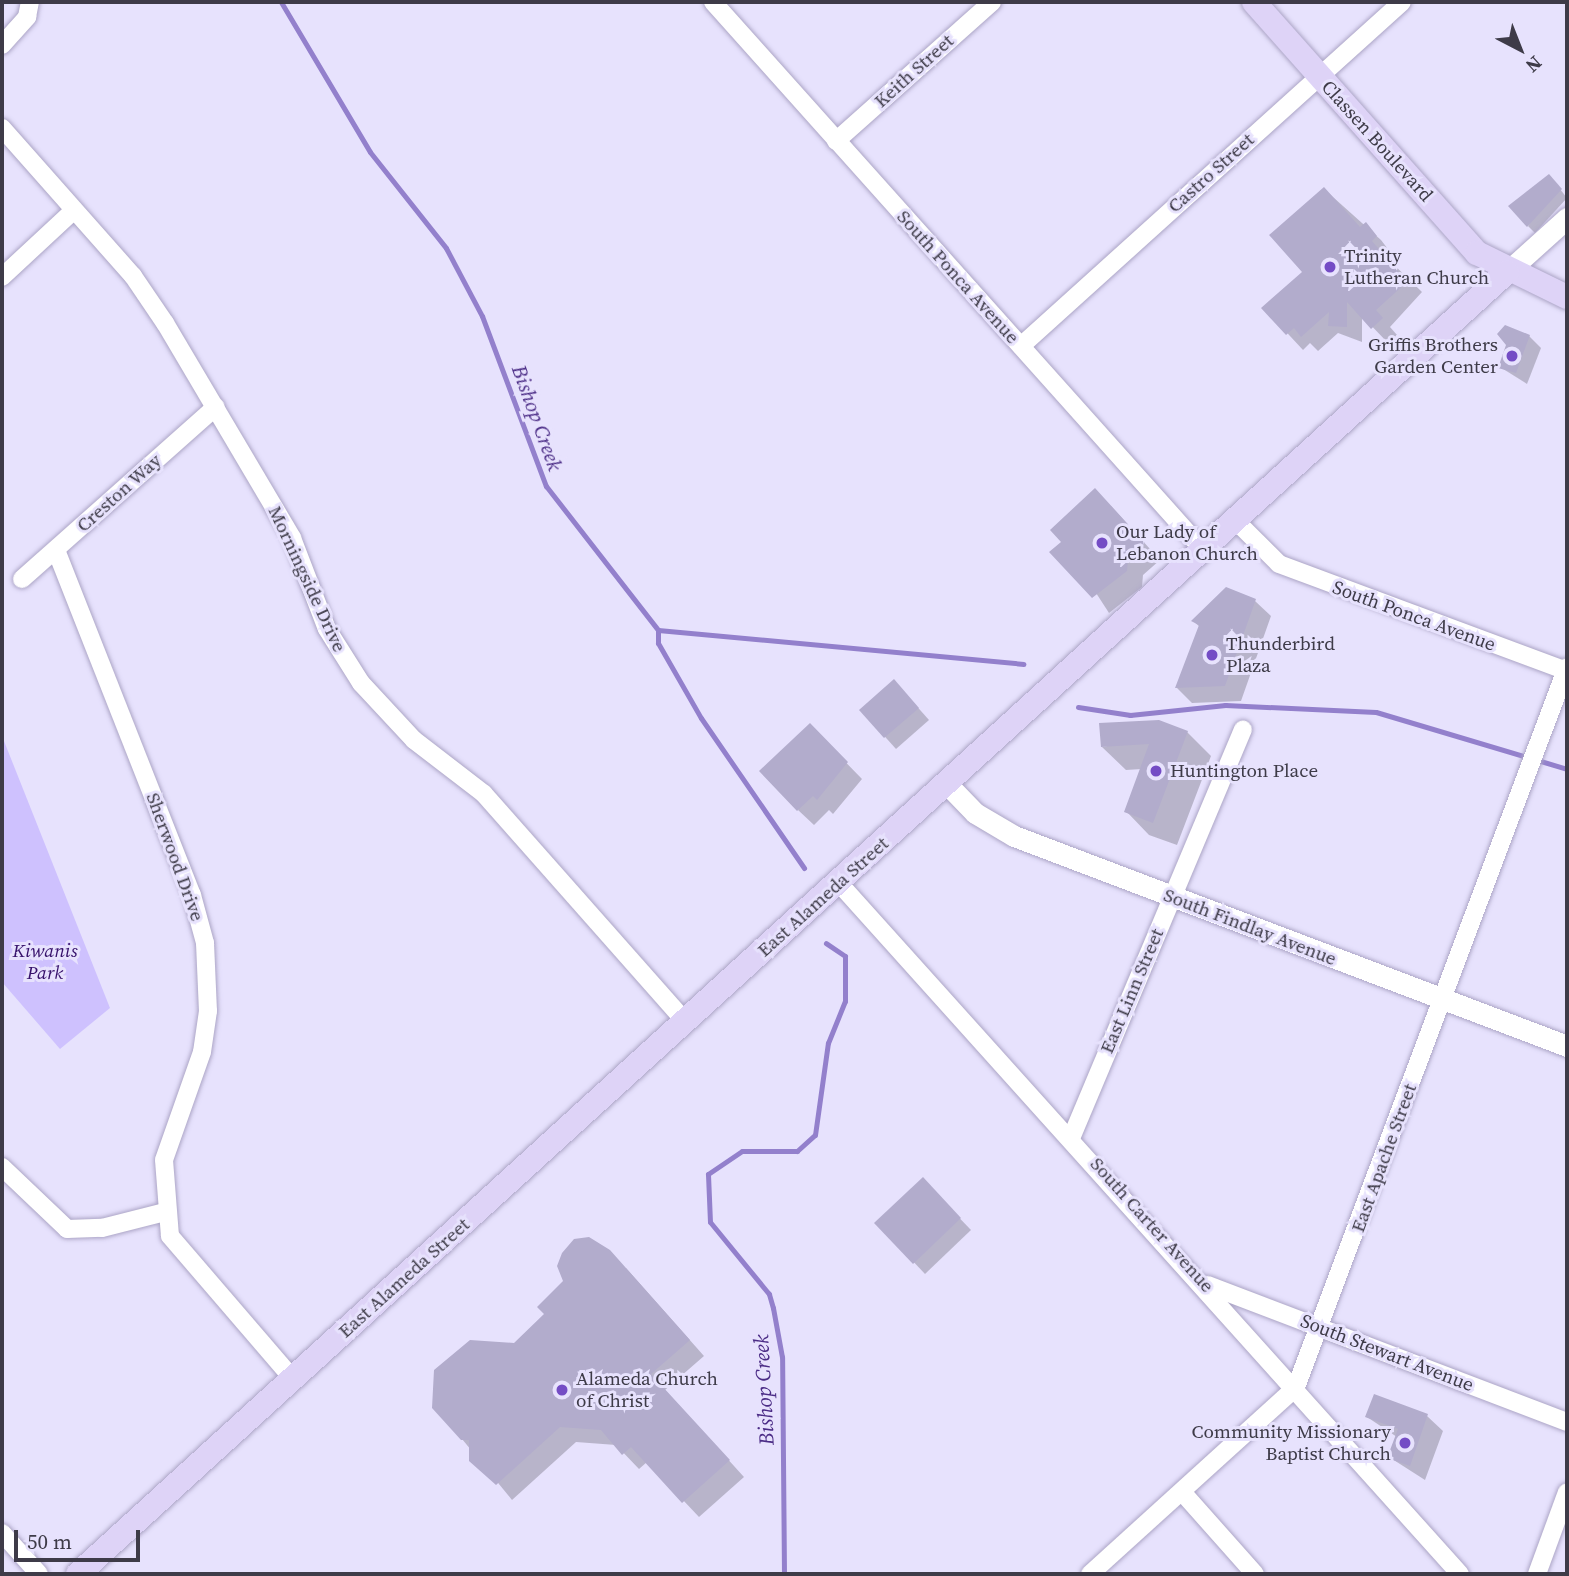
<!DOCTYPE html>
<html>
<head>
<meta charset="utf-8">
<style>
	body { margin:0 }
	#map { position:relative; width:1569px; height:1576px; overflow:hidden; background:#e7e2fd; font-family:"Source Serif 4",serif }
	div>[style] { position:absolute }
	.green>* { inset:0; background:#cec1fe }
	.shadow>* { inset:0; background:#0003 }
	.stream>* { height:5px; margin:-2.5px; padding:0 2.5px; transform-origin:2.5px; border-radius:2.5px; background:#9380cc }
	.building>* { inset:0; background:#b2accc }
	.roads { filter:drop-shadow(0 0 2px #aca5c6) drop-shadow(0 0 2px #aca5c6) }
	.minor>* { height:18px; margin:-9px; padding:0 9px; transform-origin:9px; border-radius:9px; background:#fff }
	.tertiary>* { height:21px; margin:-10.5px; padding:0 10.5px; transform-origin:10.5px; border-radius:10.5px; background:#fff }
	.secondary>* { height:24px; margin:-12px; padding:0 12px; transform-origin:12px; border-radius:12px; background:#ded3f7 }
	.dots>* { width:19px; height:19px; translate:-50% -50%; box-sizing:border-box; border:4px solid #e7e2fd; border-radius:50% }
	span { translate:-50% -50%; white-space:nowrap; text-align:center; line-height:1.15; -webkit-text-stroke:6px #e7e2fd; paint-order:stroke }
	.street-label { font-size:19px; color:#3e3b48 }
	.poi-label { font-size:19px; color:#3e3b48 }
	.left { translate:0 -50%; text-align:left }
	.right { translate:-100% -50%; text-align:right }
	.park-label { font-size:19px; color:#36116b; font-style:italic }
	.water-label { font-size:21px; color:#4b2c86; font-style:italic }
	.frame { position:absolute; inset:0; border:4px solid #3e3b48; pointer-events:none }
	.north { position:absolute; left:1485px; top:14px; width:70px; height:70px; -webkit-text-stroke:5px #e7e2fd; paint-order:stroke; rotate:138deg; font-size:19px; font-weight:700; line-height:28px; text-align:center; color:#3e3b48 }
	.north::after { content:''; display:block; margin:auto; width:24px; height:32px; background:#3e3b48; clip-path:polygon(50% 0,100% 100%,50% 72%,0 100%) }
	.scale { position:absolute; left:14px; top:1530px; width:126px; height:32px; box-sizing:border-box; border:4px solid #3e3b48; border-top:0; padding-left:9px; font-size:21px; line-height:24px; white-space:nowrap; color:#3e3b48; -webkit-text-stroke:5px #e7e2fd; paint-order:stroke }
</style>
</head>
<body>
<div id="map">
	<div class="green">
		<i style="clip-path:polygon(2px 736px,110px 1008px,60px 1049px,2px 982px)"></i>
	</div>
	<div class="shadow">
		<i style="clip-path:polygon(1556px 184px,1567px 198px,1535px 233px,1528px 226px)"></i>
		<i style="clip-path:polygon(1324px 189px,1381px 240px,1391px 253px,1386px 257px,1422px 292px,1390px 327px,1397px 335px,1388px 343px,1362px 316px,1362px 342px,1338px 333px,1318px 351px,1310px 343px,1303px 350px,1264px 308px,1304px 272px)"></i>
		<i style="clip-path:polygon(1529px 336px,1541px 348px,1527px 384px,1500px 367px)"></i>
		<i style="clip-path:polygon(1111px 506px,1160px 560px,1143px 575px,1142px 587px,1109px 613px,1063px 542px)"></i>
		<i style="clip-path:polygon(1255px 601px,1271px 616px,1241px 701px,1192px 703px,1177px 688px,1200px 627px,1193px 621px)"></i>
		<i style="clip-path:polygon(905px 693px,929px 720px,896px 749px,861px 710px)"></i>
		<i style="clip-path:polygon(1187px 732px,1211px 756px,1177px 845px,1149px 835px,1126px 811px,1142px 769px,1126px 770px,1102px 747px)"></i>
		<i style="clip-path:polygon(825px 741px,862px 779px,833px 814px,829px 810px,814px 825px,798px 810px)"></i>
		<i style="clip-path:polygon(923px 1180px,971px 1230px,925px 1274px,877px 1223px)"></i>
		<i style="clip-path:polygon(626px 1268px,704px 1356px,665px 1390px,744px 1477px,699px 1517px,647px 1462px,639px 1469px,616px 1445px,576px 1442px,512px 1500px,462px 1439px,514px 1345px)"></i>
		<i style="clip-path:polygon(1427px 1416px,1443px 1431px,1425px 1480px,1389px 1457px,1397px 1437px,1367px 1417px)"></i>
	</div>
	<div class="stream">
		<i style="left:281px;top:2px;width:174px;rotate:59.3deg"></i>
		<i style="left:370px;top:152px;width:122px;rotate:51.6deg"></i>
		<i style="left:446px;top:248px;width:77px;rotate:62.1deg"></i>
		<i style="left:482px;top:316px;width:182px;rotate:69.4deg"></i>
		<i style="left:546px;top:486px;width:182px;rotate:52.1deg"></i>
		<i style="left:658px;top:630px;width:367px;rotate:5.3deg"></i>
		<i style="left:658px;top:630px;width:13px;rotate:90deg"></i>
		<i style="left:658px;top:643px;width:86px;rotate:60.2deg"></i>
		<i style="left:701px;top:718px;width:182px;rotate:55.5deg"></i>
		<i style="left:1078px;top:707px;width:53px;rotate:8.7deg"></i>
		<i style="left:1130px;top:715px;width:96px;rotate:-6deg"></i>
		<i style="left:1225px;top:705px;width:151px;rotate:2.7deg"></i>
		<i style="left:1376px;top:712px;width:199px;rotate:16.6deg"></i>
		<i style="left:784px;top:1574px;width:217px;rotate:-90.5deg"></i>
		<i style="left:782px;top:1357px;width:50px;rotate:-100.4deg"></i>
		<i style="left:773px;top:1308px;width:15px;rotate:-106deg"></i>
		<i style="left:769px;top:1294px;width:93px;rotate:-129.3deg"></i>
		<i style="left:710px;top:1222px;width:48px;rotate:-92.4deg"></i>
		<i style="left:708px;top:1174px;width:41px;rotate:-34.1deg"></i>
		<i style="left:742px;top:1151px;width:55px"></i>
		<i style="left:797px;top:1151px;width:24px;rotate:-42deg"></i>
		<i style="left:815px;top:1135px;width:93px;rotate:-82deg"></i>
		<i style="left:828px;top:1043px;width:45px;rotate:-68deg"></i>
		<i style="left:845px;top:1001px;width:45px;rotate:-90deg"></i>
		<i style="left:845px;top:956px;width:23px;rotate:-146deg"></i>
	</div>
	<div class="building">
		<i style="clip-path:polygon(1549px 174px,1562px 189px,1527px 227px,1508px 206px)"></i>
		<i style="clip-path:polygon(1324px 187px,1360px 227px,1366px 222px,1377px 236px,1372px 241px,1407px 282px,1376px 310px,1383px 318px,1371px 329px,1347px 302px,1347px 327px,1328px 326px,1329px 312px,1301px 337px,1294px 328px,1286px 335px,1261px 308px,1302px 272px,1269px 235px)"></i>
		<i style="clip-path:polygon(1505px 325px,1530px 335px,1516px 373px,1498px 368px,1506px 345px,1497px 334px)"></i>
		<i style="clip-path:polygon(1095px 488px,1145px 543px,1128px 559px,1127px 571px,1092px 598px,1049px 552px,1061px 542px,1050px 530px)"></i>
		<i style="clip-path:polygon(1226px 587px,1256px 599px,1225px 686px,1175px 688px,1199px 625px,1191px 621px)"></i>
		<i style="clip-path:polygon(894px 679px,919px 708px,884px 738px,859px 710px)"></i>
		<i style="clip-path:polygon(1159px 720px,1188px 731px,1153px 823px,1124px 812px,1149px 744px,1101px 747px,1099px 723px)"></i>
		<i style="clip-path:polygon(810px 723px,848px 762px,817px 800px,813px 796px,797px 811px,759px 771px)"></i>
		<i style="clip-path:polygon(923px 1177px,961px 1218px,913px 1264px,874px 1223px)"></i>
		<i style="clip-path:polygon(589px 1237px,610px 1250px,690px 1340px,651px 1374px,730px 1460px,682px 1503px,631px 1447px,622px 1455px,601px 1430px,560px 1427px,496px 1485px,469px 1461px,469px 1440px,461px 1440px,432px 1408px,434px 1370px,470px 1340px,514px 1343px,544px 1314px,537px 1307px,563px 1281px,557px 1266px,562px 1253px,574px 1239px)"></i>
		<i style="clip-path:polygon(1374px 1394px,1428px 1414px,1410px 1466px,1387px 1458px,1398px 1429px,1365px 1417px)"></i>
	</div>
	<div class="roads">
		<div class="minor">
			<i style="left:713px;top:2px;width:737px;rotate:48.19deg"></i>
			<i style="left:2px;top:45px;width:38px;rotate:-48deg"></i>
			<i style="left:27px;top:17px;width:15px;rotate:-79deg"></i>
			<i style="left:2px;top:128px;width:198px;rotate:48.5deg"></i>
			<i style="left:133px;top:276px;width:57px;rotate:55.8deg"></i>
			<i style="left:165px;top:323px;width:250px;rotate:59.4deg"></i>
			<i style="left:292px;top:538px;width:97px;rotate:69deg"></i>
			<i style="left:327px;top:629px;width:64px;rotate:57.8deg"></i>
			<i style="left:361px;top:683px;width:78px;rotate:47.1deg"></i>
			<i style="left:414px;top:740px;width:88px;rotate:37.6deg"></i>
			<i style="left:484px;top:794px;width:305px;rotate:48.5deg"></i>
			<i style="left:836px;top:141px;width:209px;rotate:-41.7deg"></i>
			<i style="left:2px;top:277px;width:97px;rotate:-42.9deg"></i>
			<i style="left:1021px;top:346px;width:513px;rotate:-42.08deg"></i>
			<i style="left:1237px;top:522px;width:59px;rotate:45deg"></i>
			<i style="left:1279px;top:564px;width:307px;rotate:20.4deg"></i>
			<i style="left:56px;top:550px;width:371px;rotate:68.5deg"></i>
			<i style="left:192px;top:895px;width:50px;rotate:74.8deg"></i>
			<i style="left:205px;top:943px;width:68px;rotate:87.5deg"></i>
			<i style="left:208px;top:1011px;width:41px;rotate:98.3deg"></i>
			<i style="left:202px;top:1052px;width:114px;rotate:109.4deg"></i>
			<i style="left:164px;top:1160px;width:76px;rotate:85.5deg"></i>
			<i style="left:170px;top:1236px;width:189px;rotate:49.3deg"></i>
			<i style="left:22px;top:579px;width:259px;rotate:-41.6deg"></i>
			<i style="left:838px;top:882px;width:930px;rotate:48.05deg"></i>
			<i style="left:1072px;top:1136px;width:441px;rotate:-67.2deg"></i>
			<i style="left:2px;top:1167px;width:90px;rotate:43.6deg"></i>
			<i style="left:67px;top:1229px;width:35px;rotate:-2deg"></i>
			<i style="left:102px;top:1228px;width:65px;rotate:-14.3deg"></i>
			<i style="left:1208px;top:1285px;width:384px;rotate:20.9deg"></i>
			<i style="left:1183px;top:1493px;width:108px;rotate:48.4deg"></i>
			<i style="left:2px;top:1533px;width:55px;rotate:47.9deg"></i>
			<i style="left:1090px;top:1574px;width:278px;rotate:-42.2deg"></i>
			<i style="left:1296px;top:1387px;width:769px;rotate:-69.37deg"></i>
			<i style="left:1537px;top:1574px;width:87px;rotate:-69.9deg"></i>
		</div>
		<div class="tertiary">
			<i style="left:1507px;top:272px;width:81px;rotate:-42deg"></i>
			<i style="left:947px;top:784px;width:40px;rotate:46deg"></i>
			<i style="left:975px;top:813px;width:45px;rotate:30.5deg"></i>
			<i style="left:1014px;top:836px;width:592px;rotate:20.79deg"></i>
		</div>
		<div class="secondary">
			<i style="left:1254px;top:2px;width:336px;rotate:48.4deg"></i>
			<i style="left:1477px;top:253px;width:100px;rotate:26.1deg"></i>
			<i style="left:78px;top:1574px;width:1933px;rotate:-42.34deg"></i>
		</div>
	</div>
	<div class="dots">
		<i style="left:1330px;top:267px;background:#744cc5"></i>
		<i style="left:1512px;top:356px;background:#744cc5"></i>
		<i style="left:1102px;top:543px;background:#744cc5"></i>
		<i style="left:1212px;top:655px;background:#744cc5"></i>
		<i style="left:1156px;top:771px;background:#744cc5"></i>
		<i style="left:562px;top:1390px;background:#744cc5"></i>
		<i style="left:1405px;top:1443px;background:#744cc5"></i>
	</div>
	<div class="street-label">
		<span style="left:914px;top:71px;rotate:-42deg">Keith Street</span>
		<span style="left:1377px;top:141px;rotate:48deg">Classen Boulevard</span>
		<span style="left:1211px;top:173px;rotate:-42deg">Castro Street</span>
		<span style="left:958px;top:277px;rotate:48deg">South Ponca Avenue</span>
		<span style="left:119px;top:493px;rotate:-42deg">Creston Way</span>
		<span style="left:307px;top:579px;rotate:65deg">Morningside Drive</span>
		<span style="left:1414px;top:616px;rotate:20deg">South Ponca Avenue</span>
		<span style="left:175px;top:857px;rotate:70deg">Sherwood Drive</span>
		<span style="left:823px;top:897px;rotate:-42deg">East Alameda Street</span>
		<span style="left:1250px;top:927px;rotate:21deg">South Findlay Avenue</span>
		<span style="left:1132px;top:991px;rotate:-67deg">East Linn Street</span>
		<span style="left:1384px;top:1158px;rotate:-70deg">East Apache Street</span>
		<span style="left:1152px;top:1225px;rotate:48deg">South Carter Avenue</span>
		<span style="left:404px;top:1278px;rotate:-42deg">East Alameda Street</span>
		<span style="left:1387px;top:1353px;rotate:21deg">South Stewart Avenue</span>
	</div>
	<div class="poi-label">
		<span class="left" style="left:1344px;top:267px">Trinity<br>Lutheran Church</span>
		<span class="right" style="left:1498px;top:356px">Griffis Brothers<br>Garden Center</span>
		<span class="left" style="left:1116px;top:543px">Our Lady of<br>Lebanon Church</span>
		<span class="left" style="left:1226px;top:655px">Thunderbird<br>Plaza</span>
		<span class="left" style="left:1170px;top:771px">Huntington Place</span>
		<span class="left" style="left:576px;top:1390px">Alameda Church<br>of Christ</span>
		<span class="right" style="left:1391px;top:1443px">Community Missionary<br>Baptist Church</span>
	</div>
	<div class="park-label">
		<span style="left:45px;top:962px">Kiwanis<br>Park</span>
	</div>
	<div class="water-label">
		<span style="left:537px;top:418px;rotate:70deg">Bishop Creek</span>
		<span style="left:764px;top:1390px;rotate:-93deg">Bishop Creek</span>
	</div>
	<div class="frame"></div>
	<div class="north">N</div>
	<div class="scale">50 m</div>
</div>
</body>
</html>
